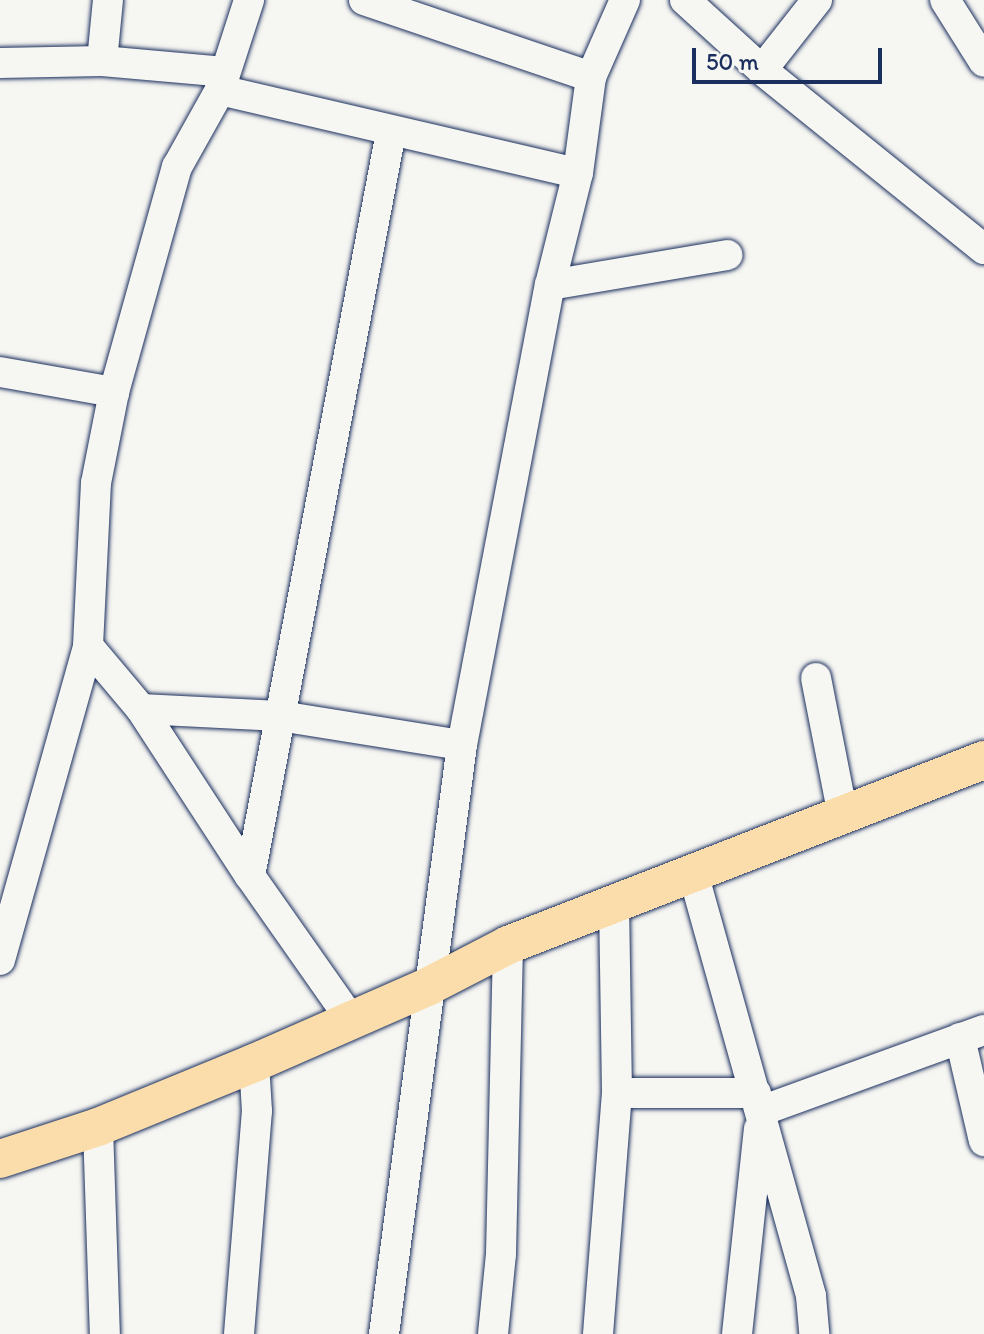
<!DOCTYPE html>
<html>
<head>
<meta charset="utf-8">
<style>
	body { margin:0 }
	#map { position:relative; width:984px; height:1334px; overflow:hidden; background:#f6f6f2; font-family:Itim,sans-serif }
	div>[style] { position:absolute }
	.roads { filter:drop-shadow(0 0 2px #1b2f5e) drop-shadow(0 0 2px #1b2f5e) }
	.minor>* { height:30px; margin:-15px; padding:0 15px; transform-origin:15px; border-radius:15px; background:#f6f6f2 }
	.major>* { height:38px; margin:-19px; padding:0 19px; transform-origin:19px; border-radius:19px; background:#fbddab }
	span { translate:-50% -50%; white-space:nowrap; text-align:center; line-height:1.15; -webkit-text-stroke:6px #f6f6f2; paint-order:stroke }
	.scale { position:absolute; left:692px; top:48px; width:190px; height:36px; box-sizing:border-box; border:4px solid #1b2f5e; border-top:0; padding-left:10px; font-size:24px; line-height:28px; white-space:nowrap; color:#1b2f5e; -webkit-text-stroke:6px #f6f6f2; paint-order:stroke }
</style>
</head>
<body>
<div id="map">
	<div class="roads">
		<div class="minor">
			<i style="left:364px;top:0;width:240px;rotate:18.7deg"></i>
			<i style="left:685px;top:0;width:104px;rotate:42.3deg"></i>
			<i style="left:762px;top:70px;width:285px;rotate:38.9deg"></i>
			<i style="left:945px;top:0;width:73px;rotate:57.8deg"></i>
			<i style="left:102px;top:61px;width:61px;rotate:-84.4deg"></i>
			<i style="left:0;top:63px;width:102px;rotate:-1.1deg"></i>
			<i style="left:102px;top:61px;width:123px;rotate:5.1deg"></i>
			<i style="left:762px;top:70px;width:89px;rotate:-51.8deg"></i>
			<i style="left:220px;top:90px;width:367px;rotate:13.1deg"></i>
			<i style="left:550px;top:285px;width:180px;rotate:-9.6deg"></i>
			<i style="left:0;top:372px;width:116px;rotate:10deg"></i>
			<i style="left:88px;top:646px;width:82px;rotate:49.9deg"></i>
			<i style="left:141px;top:709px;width:199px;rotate:56.9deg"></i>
			<i style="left:250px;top:876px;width:177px;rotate:54.9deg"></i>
			<i style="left:816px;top:678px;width:140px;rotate:78.9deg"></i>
			<i style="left:141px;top:709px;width:139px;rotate:2.9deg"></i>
			<i style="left:280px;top:716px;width:184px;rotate:9.1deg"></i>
			<i style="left:693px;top:873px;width:439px;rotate:74.4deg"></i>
			<i style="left:811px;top:1296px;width:38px;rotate:85deg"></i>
			<i style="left:250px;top:876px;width:757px;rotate:-79.27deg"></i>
			<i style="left:0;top:960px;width:326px;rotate:-74.3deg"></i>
			<i style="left:88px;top:646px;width:163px;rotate:-87.2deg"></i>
			<i style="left:96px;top:483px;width:93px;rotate:-78.8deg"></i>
			<i style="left:114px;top:392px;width:234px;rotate:-74.4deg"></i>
			<i style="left:177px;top:167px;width:88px;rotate:-60.8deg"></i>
			<i style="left:220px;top:90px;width:95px;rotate:-72.1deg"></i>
			<i style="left:960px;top:1038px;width:106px;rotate:76.9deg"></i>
			<i style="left:617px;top:1093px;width:139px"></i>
			<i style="left:761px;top:1111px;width:237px;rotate:-20deg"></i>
			<i style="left:98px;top:1127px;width:207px;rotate:88.1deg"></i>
			<i style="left:239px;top:1334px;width:224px;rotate:-85.4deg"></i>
			<i style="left:257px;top:1111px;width:48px;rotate:-93.6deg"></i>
			<i style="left:384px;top:1334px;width:594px;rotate:-82.46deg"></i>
			<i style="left:462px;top:745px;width:468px;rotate:-79.2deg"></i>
			<i style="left:550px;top:285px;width:115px;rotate:-76deg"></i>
			<i style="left:578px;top:173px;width:97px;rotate:-82.3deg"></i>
			<i style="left:591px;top:77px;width:84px;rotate:-66.2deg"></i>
			<i style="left:493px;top:1334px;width:80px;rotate:-84.3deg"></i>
			<i style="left:501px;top:1254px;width:309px;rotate:-88.7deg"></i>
			<i style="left:598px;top:1334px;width:242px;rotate:-85.5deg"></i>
			<i style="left:617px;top:1093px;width:189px;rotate:-90.9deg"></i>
			<i style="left:737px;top:1334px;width:206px;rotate:-83.9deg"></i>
		</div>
		<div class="major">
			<i style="left:0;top:1159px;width:103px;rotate:-18.1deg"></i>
			<i style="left:98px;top:1127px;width:169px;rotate:-22.3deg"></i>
			<i style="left:254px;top:1063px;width:191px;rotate:-23.7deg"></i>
			<i style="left:429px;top:986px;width:89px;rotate:-27.4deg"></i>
			<i style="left:508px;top:945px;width:511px;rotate:-21.24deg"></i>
		</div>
	</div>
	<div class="scale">50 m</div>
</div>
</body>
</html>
